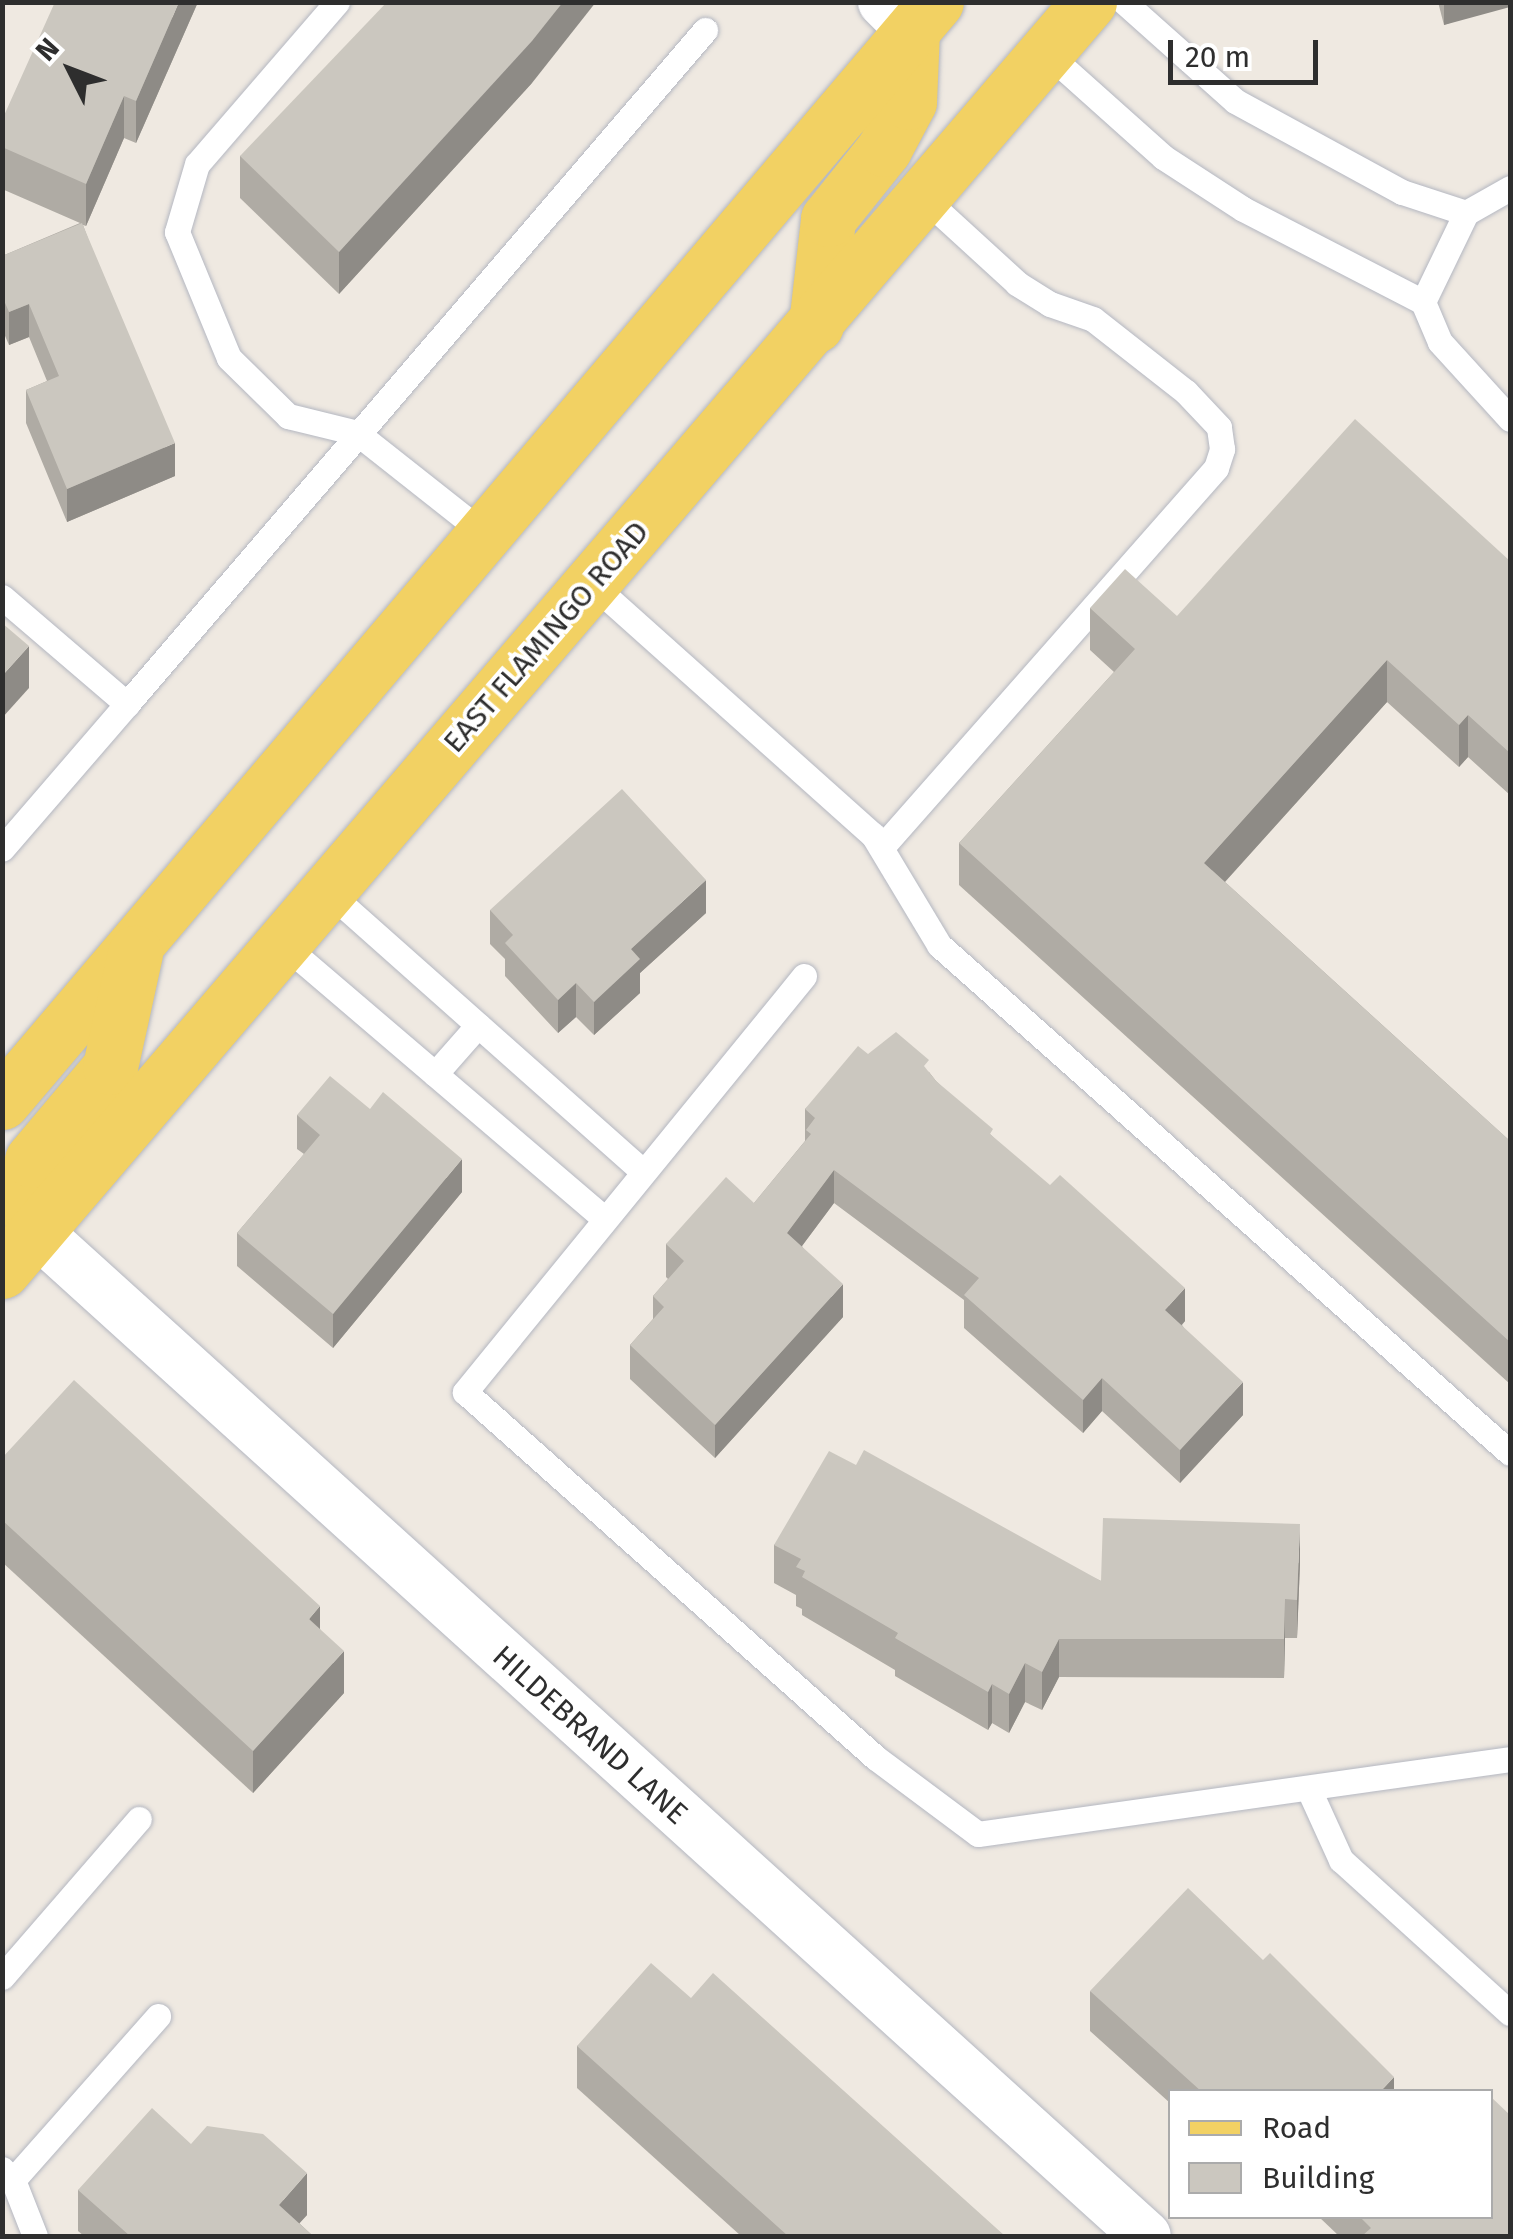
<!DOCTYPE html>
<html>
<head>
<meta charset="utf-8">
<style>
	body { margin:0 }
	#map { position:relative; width:1513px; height:2239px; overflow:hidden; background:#efe9e1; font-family:"Fira Sans",sans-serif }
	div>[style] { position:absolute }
	.roads { filter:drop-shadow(0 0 2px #b4b7c1) drop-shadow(0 0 2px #b4b7c1) }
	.lane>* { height:25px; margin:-12.5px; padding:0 12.5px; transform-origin:12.5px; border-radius:12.5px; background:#fff }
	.street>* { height:50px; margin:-25px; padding:0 25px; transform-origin:25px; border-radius:25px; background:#fff }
	.primary>* { height:55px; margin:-27.5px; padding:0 27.5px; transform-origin:27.5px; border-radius:27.5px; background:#f2d163 }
	.wall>* { inset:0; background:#afaba4 }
	.shaded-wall>* { inset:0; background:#8e8b86 }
	.building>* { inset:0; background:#cbc7bf }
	span { translate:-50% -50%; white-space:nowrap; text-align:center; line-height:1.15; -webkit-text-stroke:8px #fff; paint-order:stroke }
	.street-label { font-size:30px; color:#2e2e2e }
	.frame { position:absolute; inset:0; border:5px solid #2e2e2e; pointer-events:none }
	.legend { position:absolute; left:1168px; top:2089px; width:325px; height:130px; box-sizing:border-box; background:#fff; border:2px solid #ababab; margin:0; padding:12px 18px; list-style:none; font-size:30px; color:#2e2e2e }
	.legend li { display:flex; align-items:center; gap:20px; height:50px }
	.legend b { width:50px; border:2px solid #ababab }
	.north { position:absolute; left:20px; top:20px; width:100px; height:100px; -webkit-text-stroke:8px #fff; paint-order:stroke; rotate:312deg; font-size:28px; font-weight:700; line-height:40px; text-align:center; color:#2e2e2e }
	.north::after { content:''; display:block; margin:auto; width:35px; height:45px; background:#2e2e2e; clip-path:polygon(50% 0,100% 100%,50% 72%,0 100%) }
	.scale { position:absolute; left:1168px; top:40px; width:150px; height:45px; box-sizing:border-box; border:5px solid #2e2e2e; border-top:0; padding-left:12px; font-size:30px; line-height:35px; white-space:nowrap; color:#2e2e2e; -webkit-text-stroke:8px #fff; paint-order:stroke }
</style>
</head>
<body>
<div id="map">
	<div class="roads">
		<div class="lane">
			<i style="left:337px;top:2px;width:214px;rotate:130.8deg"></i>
			<i style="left:197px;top:164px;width:71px;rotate:106.4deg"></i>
			<i style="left:177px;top:232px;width:136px;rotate:67.6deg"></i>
			<i style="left:229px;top:358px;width:83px;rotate:44.5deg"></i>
			<i style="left:288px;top:416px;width:71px;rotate:13.8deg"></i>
			<i style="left:357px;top:433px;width:163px;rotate:38.3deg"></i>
			<i style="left:1124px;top:2px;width:149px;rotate:41.7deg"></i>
			<i style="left:1235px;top:101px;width:190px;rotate:28.6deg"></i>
			<i style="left:1402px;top:192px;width:67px;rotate:18.2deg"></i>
			<i style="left:1048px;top:54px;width:154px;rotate:41.8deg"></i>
			<i style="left:1163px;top:157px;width:95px;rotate:33deg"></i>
			<i style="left:1243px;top:209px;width:203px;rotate:27.3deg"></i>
			<i style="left:1510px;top:188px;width:51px;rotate:150.4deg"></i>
			<i style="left:1466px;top:213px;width:99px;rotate:115.8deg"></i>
			<i style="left:1423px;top:302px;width:43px;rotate:67deg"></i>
			<i style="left:1440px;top:342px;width:104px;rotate:47.7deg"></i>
			<i style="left:592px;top:584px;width:377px;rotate:41.8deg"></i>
			<i style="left:873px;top:835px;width:128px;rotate:59deg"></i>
			<i style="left:939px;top:945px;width:764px;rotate:41.66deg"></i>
			<i style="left:2px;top:597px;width:165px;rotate:40.6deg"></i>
			<i style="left:127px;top:704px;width:191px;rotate:130.8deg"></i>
			<i style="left:127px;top:704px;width:888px;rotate:-49.38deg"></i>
			<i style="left:882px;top:847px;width:505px;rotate:-48.61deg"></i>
			<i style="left:1216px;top:468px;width:20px;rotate:-72deg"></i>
			<i style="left:1222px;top:449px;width:22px;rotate:-98deg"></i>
			<i style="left:1219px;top:427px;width:48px;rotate:-133.3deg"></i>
			<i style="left:1186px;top:392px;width:118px;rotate:-141.9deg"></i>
			<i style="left:1093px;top:319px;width:46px;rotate:-160.8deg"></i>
			<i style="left:1050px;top:304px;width:39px;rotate:-148deg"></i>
			<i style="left:1017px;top:283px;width:125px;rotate:-137.6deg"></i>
			<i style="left:327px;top:891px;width:423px;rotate:41.6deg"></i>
			<i style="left:284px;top:945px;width:418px;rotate:40.5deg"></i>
			<i style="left:804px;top:976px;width:537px;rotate:129.18deg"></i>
			<i style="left:465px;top:1392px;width:550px;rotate:41.69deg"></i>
			<i style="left:876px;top:1758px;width:127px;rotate:36.7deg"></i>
			<i style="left:978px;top:1834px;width:537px;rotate:-8.02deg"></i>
			<i style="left:435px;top:1074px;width:65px;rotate:-48.7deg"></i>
			<i style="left:1310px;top:1792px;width:75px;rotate:65.5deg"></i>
			<i style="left:1341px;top:1860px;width:228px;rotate:42.2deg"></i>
			<i style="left:2px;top:1977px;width:209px;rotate:-49.1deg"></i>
			<i style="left:2px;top:2169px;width:16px;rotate:45deg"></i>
			<i style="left:13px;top:2180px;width:219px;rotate:-48.5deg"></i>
			<i style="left:13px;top:2180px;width:60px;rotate:68.6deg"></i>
		</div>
		<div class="street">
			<i style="left:883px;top:2px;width:41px;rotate:45deg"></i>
			<i style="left:36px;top:1231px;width:1497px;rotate:42.16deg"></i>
		</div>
		<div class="primary">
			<i style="left:816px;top:325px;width:107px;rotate:-83.5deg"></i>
			<i style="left:828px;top:219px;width:90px;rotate:-51.3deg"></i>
			<i style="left:884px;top:149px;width:53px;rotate:-62deg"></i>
			<i style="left:909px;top:102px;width:71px;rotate:-87.6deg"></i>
			<i style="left:2px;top:1102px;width:1443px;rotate:-49.67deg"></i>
			<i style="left:36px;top:1231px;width:37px;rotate:-109deg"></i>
			<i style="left:24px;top:1196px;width:37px;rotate:-77deg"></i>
			<i style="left:32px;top:1160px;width:121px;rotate:-50deg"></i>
			<i style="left:110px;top:1067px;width:117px;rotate:-77.6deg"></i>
			<i style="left:2px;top:1271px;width:1671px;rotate:-49.42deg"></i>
		</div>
	</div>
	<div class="wall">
		<i style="clip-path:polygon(198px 2px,136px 143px,124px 138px,86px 226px,83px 225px,175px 476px,67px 522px,26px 423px,26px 390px,47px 381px,29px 337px,9px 345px,2px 329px,2px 256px,80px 223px,2px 189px,2px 120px)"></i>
		<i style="clip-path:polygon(1438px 2px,1510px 2px,1444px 25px)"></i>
		<i style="clip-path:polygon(532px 83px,339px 294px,240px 198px,240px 156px)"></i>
		<i style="clip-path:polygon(1510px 561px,1510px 795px,1468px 757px,1459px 767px,1387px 702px,1225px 882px,1510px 1141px,1510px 1384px,959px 885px,959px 843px,1114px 672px,1090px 650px,1090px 608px,1177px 616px)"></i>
		<i style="clip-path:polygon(490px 910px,706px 913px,640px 973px,640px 993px,594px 1035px,576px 1017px,558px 1033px,505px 976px,505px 959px,490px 944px)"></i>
		<i style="clip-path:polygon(868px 1054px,929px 1072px,936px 1081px,993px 1137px,1185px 1321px,1182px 1325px,1243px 1415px,1180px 1483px,1102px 1411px,1083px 1433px,964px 1328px,964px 1300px,834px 1203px,802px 1246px,843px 1317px,715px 1458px,630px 1379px,630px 1345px,653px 1319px,653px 1296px,668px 1279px,666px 1277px,666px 1244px,754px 1203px,805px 1141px,805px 1109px)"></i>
		<i style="clip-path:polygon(370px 1109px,462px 1192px,333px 1348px,237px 1266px,237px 1233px,304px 1154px,297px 1149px,297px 1115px)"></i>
		<i style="clip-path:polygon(2px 1458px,320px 1629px,344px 1693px,253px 1793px,2px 1562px)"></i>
		<i style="clip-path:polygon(856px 1465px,1101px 1581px,1300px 1563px,1297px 1638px,1285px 1638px,1284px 1678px,1059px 1677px,1042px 1710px,1025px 1702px,1009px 1733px,992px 1723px,988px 1730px,895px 1676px,895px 1670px,802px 1615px,802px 1609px,796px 1606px,796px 1595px,774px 1583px,774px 1545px)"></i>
		<i style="clip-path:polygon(1090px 1991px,1394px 2092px,1170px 2092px,1170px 2103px,1090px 2031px)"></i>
		<i style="clip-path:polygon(691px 1998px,1005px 2236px,741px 2236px,577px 2088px,577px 2046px)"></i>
		<i style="clip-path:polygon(191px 2144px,307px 2215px,299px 2223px,313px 2236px,84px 2236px,78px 2231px,78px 2190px)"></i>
		<i style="clip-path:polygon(1318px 2216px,1490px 2216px,1510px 2236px,1339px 2236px)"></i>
	</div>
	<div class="shaded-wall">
		<i style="clip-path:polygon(179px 2px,198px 2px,136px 143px,136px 101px)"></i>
		<i style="clip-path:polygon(563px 2px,596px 2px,532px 83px,339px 294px,339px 252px)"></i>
		<i style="clip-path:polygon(1444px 2px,1510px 2px,1510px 7px,1444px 25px)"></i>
		<i style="clip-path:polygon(124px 96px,124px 138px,86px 226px,86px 184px)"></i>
		<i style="clip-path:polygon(29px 304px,29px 337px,9px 345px,9px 312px)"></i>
		<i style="clip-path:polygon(175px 443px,175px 476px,67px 522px,67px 489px)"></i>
		<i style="clip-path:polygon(29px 646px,29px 688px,2px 718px,2px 676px)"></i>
		<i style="clip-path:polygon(1387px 660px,1387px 702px,1204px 905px,1204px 863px)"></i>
		<i style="clip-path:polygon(1468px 715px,1468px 757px,1459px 767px,1459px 725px)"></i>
		<i style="clip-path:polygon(706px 880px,706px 913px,640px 973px,640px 993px,594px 1035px,594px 1002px,631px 949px)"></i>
		<i style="clip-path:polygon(576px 983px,576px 1017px,558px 1033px,558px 1000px)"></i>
		<i style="clip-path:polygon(462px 1159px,462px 1192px,333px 1348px,333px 1314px)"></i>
		<i style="clip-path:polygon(834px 1170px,834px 1203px,787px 1266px,787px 1233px)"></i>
		<i style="clip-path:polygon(843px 1284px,843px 1317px,715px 1458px,715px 1425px)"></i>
		<i style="clip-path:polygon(1185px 1288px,1185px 1321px,1165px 1343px,1165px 1310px)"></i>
		<i style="clip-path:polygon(1102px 1378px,1102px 1411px,1083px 1433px,1083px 1400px)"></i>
		<i style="clip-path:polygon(1243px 1382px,1243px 1415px,1180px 1483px,1180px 1450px)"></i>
		<i style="clip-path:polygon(1300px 1524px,1300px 1563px,1297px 1638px,1297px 1600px)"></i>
		<i style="clip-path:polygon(1285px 1599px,1285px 1638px,1284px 1678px,1284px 1639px)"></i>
		<i style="clip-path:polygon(320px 1606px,320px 1648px,309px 1619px)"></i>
		<i style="clip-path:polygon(1059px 1639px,1059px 1677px,1042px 1710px,1042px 1672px)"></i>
		<i style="clip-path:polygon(344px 1651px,344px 1693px,253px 1793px,253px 1751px)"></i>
		<i style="clip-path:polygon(1025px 1663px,1025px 1702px,1009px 1733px,1009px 1694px)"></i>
		<i style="clip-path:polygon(992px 1684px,992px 1723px,988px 1730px,988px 1692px)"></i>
		<i style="clip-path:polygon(1394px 2077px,1394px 2092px,1380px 2092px)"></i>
		<i style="clip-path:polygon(307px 2173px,307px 2215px,288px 2236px,279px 2205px)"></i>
	</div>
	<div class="building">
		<i style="clip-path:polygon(55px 2px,179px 2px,136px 101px,124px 96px,86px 184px,2px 147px,2px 120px)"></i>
		<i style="clip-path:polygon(387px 2px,563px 2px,532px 41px,339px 252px,240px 156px)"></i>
		<i style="clip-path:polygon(82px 223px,175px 443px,67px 489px,26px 390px,59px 376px,29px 304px,9px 312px,2px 296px,2px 256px)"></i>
		<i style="clip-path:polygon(1355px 419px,1510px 561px,1510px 753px,1468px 715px,1459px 725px,1387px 660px,1204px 863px,1510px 1141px,1510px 1342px,959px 843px,1135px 649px,1090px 608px,1125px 569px,1177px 616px)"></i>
		<i style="clip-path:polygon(2px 623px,29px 646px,2px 676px)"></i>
		<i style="clip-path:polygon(622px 789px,706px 880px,631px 949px,640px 959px,594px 1002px,576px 983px,558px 1000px,505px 943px,513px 935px,490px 910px)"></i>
		<i style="clip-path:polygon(896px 1032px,929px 1060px,924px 1066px,936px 1081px,993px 1129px,990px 1134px,1050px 1185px,1060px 1175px,1185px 1288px,1165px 1310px,1243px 1382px,1180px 1450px,1102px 1378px,1083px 1400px,964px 1295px,979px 1278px,834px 1170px,787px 1233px,843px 1284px,715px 1425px,630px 1345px,664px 1307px,653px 1296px,684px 1261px,666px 1244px,726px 1177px,754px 1203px,811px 1134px,806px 1130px,815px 1118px,805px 1109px,858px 1046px,868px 1054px)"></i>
		<i style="clip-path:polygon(330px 1076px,370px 1109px,383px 1092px,462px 1159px,333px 1314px,237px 1233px,320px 1135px,297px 1115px)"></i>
		<i style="clip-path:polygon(74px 1380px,320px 1606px,309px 1619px,344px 1651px,253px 1751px,2px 1520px,2px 1458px)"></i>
		<i style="clip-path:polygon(864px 1450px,1101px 1581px,1103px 1518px,1300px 1524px,1297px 1600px,1285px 1599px,1284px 1639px,1059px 1639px,1042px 1672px,1025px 1663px,1009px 1694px,992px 1684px,988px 1692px,895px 1638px,898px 1633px,802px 1577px,805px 1571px,796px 1567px,801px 1559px,774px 1545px,829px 1451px,856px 1465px)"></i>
		<i style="clip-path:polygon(1188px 1888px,1263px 1960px,1270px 1953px,1394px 2077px,1380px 2092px,1202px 2092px,1090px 1991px)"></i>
		<i style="clip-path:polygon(651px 1963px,691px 1998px,713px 1973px,1005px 2236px,788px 2236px,577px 2046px)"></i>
		<i style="clip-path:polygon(1490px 2096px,1510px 2115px,1510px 2236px,1362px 2236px,1371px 2228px,1359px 2216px,1490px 2216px)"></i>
		<i style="clip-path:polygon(152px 2108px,191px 2144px,207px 2126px,263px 2134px,307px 2173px,279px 2205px,313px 2236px,130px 2236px,78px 2190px)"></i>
	</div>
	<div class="street-label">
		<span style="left:546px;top:637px;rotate:-49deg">EAST FLAMINGO ROAD</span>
		<span style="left:590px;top:1735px;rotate:42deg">HILDEBRAND LANE</span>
	</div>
	<div class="frame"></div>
	<ul class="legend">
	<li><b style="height:12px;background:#f2d163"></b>Road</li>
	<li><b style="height:28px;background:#cbc7bf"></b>Building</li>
	</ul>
	<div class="north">N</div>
	<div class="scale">20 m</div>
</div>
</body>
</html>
